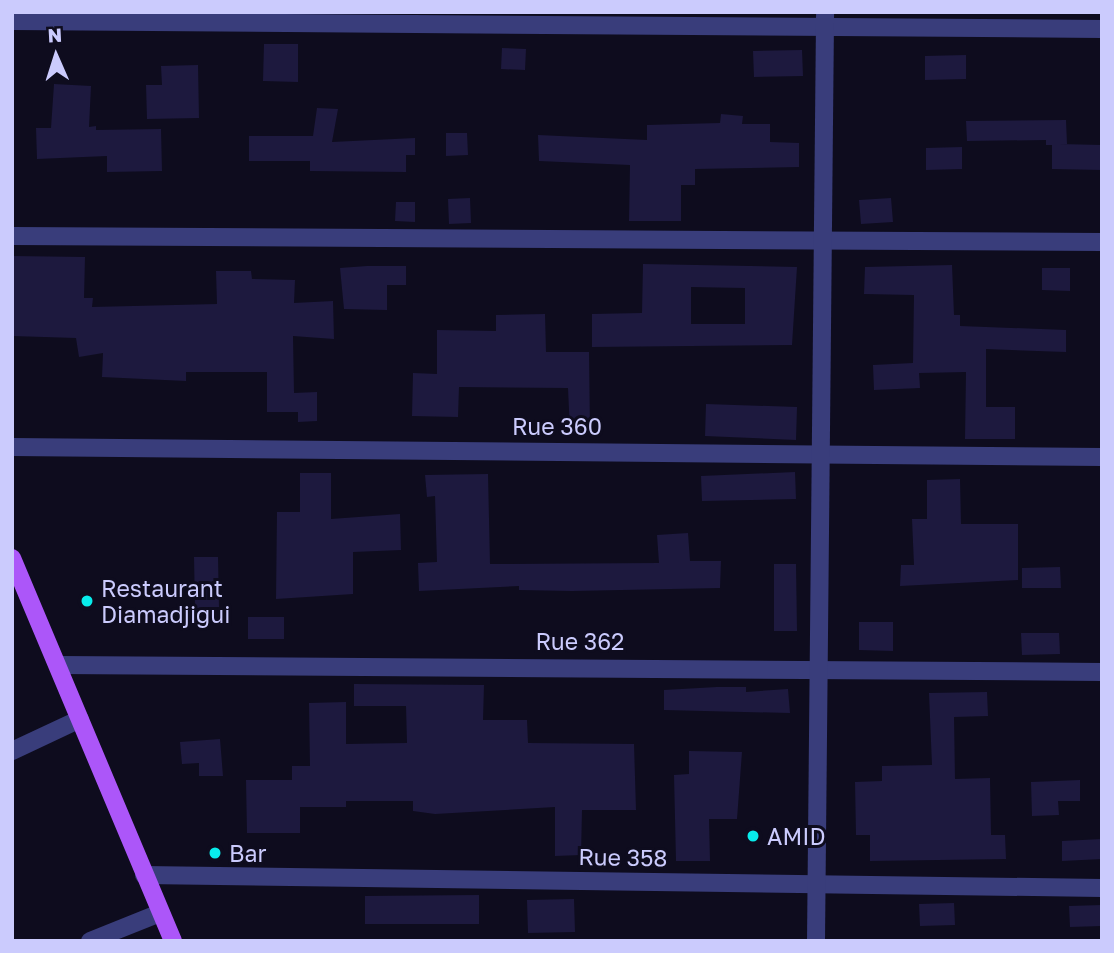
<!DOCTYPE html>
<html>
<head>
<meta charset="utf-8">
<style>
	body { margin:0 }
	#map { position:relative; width:1114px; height:953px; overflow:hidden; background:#0e0c1e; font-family:"Golos Text",sans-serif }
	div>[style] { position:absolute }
	.building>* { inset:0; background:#1d193e }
	.street>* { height:18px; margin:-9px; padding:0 9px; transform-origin:9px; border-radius:9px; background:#393d7b }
	.primary>* { height:18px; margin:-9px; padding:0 9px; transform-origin:9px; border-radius:9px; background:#ac56f9 }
	.dots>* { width:19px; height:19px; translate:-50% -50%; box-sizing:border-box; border:4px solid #0e0c1e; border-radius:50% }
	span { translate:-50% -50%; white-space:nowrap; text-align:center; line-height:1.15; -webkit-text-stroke:6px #0e0c1e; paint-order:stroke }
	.street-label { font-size:23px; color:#cbcbfd }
	.poi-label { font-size:23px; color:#cbcbfd }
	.left { translate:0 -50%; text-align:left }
	.frame { position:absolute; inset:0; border:14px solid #cbcbfd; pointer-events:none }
	.north { position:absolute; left:21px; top:21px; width:70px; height:70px; -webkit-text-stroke:5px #0e0c1e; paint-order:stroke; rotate:357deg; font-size:19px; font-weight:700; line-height:28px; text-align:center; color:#cbcbfd }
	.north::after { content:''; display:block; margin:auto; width:24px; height:32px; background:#cbcbfd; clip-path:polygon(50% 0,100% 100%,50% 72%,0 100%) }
</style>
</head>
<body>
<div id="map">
	<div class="building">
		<i style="clip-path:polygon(264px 44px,298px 44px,298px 82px,263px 81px)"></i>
		<i style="clip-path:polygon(502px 48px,526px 49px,525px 70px,501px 69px)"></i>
		<i style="clip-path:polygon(802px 50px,803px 76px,754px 77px,753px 51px)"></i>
		<i style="clip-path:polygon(966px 55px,966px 79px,925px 80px,925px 56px)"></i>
		<i style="clip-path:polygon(198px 65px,199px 118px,147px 119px,146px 85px,162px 85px,161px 66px)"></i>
		<i style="clip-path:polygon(54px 84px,91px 86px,89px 127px,96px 126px,96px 130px,161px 129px,162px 171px,107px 172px,107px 156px,37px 159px,36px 128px,51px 128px)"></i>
		<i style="clip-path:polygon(317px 108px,338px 109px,332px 142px,415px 138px,415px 155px,406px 155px,406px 172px,310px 171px,310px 161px,249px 161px,249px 136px,313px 136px)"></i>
		<i style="clip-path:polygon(721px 114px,743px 116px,742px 124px,770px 124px,770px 142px,799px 143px,799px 167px,695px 169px,695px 185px,681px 185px,681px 221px,629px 221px,630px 165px,539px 161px,538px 135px,647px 140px,647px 125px,720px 123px)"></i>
		<i style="clip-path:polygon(1066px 120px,1067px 144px,1059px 144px,1102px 145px,1102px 170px,1052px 169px,1052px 145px,1046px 145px,1046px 140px,967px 141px,966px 121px)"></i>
		<i style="clip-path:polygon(446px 133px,467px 133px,468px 155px,446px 156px)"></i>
		<i style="clip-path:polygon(962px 147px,962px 169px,926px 170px,926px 148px)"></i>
		<i style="clip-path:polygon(470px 198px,471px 223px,449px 224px,448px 199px)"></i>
		<i style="clip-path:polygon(891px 198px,893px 222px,861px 224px,859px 200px)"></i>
		<i style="clip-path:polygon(396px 202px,415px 202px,415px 222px,395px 221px)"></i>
		<i style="clip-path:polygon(12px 256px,85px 257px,84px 298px,93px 298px,92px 307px,217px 304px,216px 271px,251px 271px,252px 279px,295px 280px,294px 303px,333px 301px,334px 339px,293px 336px,294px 393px,317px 392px,317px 421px,298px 422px,298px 412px,267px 412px,267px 372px,186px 372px,186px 381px,102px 377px,103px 353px,79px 357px,76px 338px,12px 336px)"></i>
		<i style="clip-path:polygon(evenodd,643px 264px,797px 267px,792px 345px,592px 347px,592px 314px,642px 313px,643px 264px,691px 287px,745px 288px,745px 324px,691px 324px,691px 287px)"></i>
		<i style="clip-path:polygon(952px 265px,954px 315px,960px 315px,960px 326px,1066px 330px,1066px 352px,986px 349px,986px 407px,1015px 407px,1015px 439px,965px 439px,966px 372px,919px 373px,920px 388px,874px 390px,873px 365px,913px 363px,914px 295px,864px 294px,865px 267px)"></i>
		<i style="clip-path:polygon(367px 266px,406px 266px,406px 285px,387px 285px,387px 310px,344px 309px,340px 268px)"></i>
		<i style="clip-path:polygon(1042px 268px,1070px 268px,1070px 291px,1042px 290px)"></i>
		<i style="clip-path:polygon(545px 314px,546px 352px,589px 352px,590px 431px,570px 432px,568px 388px,459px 387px,458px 417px,412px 416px,413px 373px,437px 374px,437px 330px,496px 331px,496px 315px)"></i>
		<i style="clip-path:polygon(706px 404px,797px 407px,796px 440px,705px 436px)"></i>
		<i style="clip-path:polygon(795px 472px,796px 499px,702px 501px,701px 476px)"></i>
		<i style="clip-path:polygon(300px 473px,331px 473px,331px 519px,400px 514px,401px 550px,353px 552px,353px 594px,276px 599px,277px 512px,300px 512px)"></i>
		<i style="clip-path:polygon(488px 474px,490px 564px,659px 563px,657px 535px,688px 533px,690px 561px,721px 561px,720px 588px,572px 591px,519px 590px,519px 586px,419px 591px,418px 563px,437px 562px,435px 496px,427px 497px,425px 475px)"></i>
		<i style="clip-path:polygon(960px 479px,961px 524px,1018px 524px,1018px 580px,900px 586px,901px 565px,914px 565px,912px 519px,927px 519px,927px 480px)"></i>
		<i style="clip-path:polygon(194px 557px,218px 557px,219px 607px,195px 608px)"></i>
		<i style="clip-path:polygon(774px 564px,796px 564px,797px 631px,774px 631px)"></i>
		<i style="clip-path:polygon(1060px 567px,1061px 588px,1022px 588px,1022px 568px)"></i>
		<i style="clip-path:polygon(248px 617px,284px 617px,284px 639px,248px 639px)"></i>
		<i style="clip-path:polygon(859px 622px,893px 622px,893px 651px,859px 650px)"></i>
		<i style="clip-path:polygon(1021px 633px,1059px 633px,1060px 654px,1022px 655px)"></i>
		<i style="clip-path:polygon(354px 684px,484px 685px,483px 720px,527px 720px,528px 743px,634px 744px,636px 810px,582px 810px,581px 855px,555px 856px,555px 807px,435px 814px,413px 811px,413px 801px,346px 801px,346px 807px,300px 807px,300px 833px,247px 833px,246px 780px,292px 780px,292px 766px,310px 766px,309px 703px,346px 702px,346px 744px,407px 743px,406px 706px,354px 706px)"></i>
		<i style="clip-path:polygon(717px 687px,746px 687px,746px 692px,788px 689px,790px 713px,664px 710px,664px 690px)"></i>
		<i style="clip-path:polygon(987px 692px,988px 716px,954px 717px,955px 779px,990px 778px,991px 835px,1005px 835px,1006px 859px,870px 861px,870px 835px,856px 835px,855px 782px,882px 781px,882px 766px,932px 765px,929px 693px)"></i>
		<i style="clip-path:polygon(220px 739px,223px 776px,199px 776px,199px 763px,182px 764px,180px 742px)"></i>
		<i style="clip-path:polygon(689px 751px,742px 752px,737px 819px,709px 819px,710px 861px,676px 861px,674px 775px,689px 774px)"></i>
		<i style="clip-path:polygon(1080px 780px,1080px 801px,1058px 801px,1059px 815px,1032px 816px,1031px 782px)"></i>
		<i style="clip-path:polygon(1102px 839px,1102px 859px,1062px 861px,1062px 841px)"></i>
		<i style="clip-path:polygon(479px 895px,479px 924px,365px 924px,365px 896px)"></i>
		<i style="clip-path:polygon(574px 899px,575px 932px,528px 933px,527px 900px)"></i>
		<i style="clip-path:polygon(954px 903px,955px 925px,920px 926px,919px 904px)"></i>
		<i style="clip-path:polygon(1102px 905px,1102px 926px,1070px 927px,1069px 906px)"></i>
	</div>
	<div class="street">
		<i style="left:12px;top:21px;width:1090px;rotate:0.42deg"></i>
		<i style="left:12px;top:236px;width:1090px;rotate:0.32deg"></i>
		<i style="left:12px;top:447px;width:1090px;rotate:0.53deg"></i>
		<i style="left:58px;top:665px;width:1044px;rotate:0.38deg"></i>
		<i style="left:12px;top:751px;width:75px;rotate:-25.2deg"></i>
		<i style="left:144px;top:875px;width:958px;rotate:0.78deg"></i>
		<i style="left:90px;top:941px;width:75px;rotate:-21.8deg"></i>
		<i style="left:816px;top:941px;width:928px;rotate:-89.44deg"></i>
	</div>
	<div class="primary">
		<i style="left:12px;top:558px;width:415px;rotate:67.2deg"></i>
	</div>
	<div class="dots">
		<i style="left:87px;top:601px;background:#08ecec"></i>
		<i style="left:753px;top:836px;background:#08ecec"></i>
		<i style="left:215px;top:853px;background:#08ecec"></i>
	</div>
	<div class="street-label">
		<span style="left:557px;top:426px">Rue 360</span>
		<span style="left:580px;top:641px">Rue 362</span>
		<span style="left:623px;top:857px;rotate:1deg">Rue 358</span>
	</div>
	<div class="poi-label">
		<span class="left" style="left:101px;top:601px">Restaurant<br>Diamadjigui</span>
		<span class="left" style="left:767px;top:836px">AMID</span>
		<span class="left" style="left:229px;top:853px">Bar</span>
	</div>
	<div class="frame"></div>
	<div class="north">N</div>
</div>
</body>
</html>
